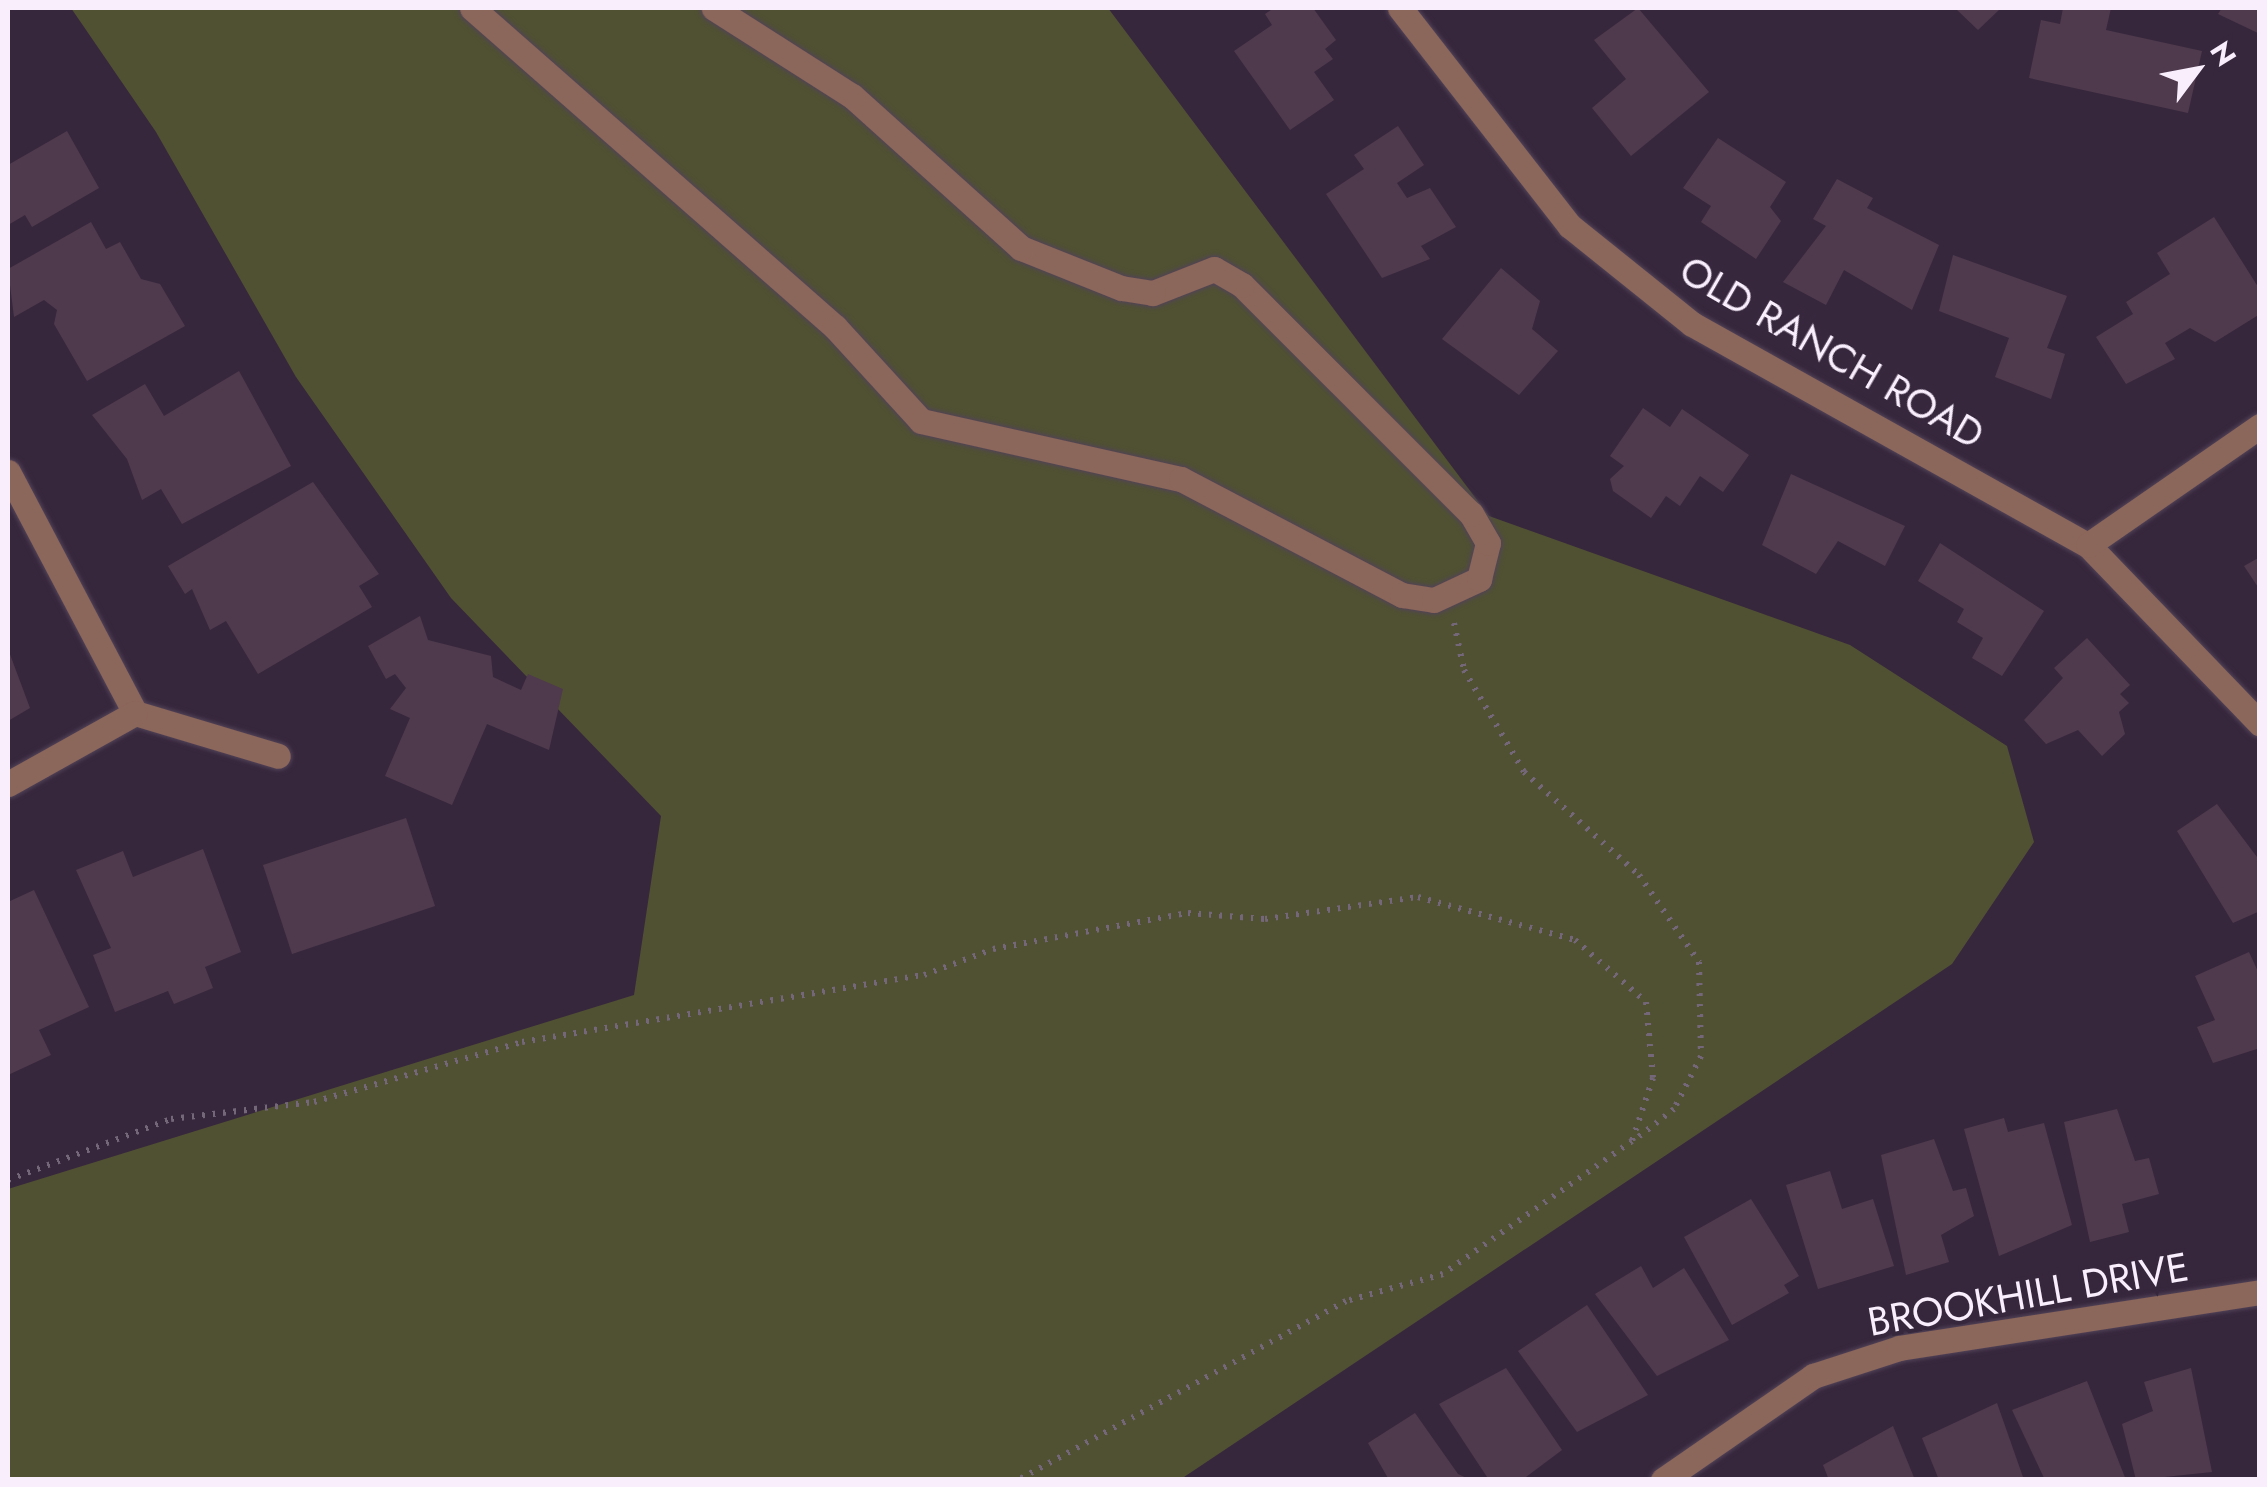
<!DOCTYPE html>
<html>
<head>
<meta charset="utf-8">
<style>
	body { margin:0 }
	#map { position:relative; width:2267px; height:1487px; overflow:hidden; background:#37273d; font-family:Jost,sans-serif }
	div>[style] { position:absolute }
	.green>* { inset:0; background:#505133 }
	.building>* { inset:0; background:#4f3a4d }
	.path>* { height:6px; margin-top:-3px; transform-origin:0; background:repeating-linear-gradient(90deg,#75677a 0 2.5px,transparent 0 10.5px) }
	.roads { filter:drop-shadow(0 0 2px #524358) drop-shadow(0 0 2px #524358) }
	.minor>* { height:25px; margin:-12.5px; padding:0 12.5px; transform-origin:12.5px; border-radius:12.5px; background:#8b665a }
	span { translate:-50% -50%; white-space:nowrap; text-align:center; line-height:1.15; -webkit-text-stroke:8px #37273d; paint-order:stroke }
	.street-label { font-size:40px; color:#f8eefc }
	.frame { position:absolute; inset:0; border:10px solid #f8eefc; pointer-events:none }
	.north { position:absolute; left:2147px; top:20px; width:100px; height:100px; -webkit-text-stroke:8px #37273d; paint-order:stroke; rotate:58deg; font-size:28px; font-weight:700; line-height:40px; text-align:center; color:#f8eefc }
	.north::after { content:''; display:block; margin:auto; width:35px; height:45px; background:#f8eefc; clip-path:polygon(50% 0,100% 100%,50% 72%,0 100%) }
</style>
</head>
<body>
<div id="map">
	<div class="green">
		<i style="clip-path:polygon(71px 8px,1108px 8px,1489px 516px,1850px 645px,2007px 746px,2034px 842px,1952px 964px,1181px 1479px,8px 1479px,8px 1189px,634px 995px,661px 816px,451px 598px,296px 377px,156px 132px)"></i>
	</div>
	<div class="building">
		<i style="clip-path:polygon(1274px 8px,1313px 8px,1336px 40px,1325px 49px,1333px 59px,1314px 72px,1334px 100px,1290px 130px,1234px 51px,1272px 25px,1265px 14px)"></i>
		<i style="clip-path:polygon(1638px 8px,1709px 92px,1631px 156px,1592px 108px,1626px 79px,1594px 40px)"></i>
		<i style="clip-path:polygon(1955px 8px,2001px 8px,1978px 30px)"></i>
		<i style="clip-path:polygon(2063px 8px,2111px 8px,2106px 30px,2202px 51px,2188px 113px,2029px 78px,2041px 20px,2060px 24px)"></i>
		<i style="clip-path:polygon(2222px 8px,2260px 8px,2260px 34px,2218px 14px)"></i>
		<i style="clip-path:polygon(1398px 126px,1424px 165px,1397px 183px,1407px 198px,1430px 188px,1456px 227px,1421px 246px,1430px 259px,1382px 278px,1326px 194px,1364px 169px,1354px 155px)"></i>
		<i style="clip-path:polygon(67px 131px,99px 188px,32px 227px,25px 215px,8px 225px,8px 165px)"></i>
		<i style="clip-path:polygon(1718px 138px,1786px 182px,1770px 207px,1781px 221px,1756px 259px,1701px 222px,1711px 206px,1683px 188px)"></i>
		<i style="clip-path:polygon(1837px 179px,1873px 198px,1867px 208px,1939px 245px,1912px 310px,1844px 270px,1826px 305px,1783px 282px,1826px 226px,1813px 219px)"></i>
		<i style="clip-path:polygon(2214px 217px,2260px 290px,2260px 314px,2215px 342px,2190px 328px,2165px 343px,2175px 359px,2126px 384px,2096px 337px,2133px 314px,2126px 302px,2170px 274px,2157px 253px)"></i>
		<i style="clip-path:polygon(91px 222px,106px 249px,120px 242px,141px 279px,160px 284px,185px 326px,87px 381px,54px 324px,57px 310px,44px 300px,14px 317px,8px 269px)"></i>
		<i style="clip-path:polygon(1953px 255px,2067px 296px,2047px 348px,2065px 354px,2051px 399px,1995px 377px,2009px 338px,1939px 311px)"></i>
		<i style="clip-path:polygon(1501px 268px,1540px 301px,1532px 329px,1558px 351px,1519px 395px,1442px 339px)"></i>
		<i style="clip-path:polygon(239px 371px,291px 466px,182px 524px,161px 489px,142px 500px,127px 459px,92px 415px,145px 384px,164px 416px)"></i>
		<i style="clip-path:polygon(1643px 408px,1670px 427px,1682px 409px,1749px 455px,1723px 492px,1700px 476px,1680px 506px,1666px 496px,1651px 518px,1613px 491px,1610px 479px,1624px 466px,1610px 456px)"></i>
		<i style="clip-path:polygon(1791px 474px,1905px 526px,1885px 566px,1838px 541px,1816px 574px,1762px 545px)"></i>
		<i style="clip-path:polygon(313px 482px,379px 574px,359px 586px,372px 607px,258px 674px,226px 621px,210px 630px,192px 589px,185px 594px,168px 566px)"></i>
		<i style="clip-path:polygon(1940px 543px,2044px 611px,2002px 676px,1972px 658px,1983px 638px,1957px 622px,1964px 609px,1918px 581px)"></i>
		<i style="clip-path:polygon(2260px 557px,2260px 590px,2244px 566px)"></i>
		<i style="clip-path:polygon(420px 616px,428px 640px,491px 656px,493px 677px,521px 690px,528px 674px,563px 689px,549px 750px,487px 724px,452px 805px,385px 776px,410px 718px,390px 709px,406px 688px,395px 674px,386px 679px,368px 646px)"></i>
		<i style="clip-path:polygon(2087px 638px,2130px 685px,2120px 694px,2129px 703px,2119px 712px,2125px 734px,2102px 756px,2078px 730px,2046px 744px,2024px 720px,2063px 678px,2054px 668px)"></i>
		<i style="clip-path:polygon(8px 649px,30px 708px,8px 721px)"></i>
		<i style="clip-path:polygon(2217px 804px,2260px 861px,2260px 911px,2233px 923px,2177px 831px)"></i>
		<i style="clip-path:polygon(406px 818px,435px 906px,292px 954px,263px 865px)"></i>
		<i style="clip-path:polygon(203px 849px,241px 952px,205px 967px,213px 988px,174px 1004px,168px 991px,115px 1012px,93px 955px,111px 948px,76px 870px,123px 851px,133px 877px)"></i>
		<i style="clip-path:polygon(34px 890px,89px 1007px,39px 1030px,51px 1055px,8px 1075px,8px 902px)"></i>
		<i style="clip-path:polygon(2249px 952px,2260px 976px,2260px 1048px,2213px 1063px,2197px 1027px,2215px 1020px,2195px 976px)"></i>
		<i style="clip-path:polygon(2117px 1109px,2135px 1161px,2149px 1158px,2159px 1194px,2122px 1204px,2129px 1232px,2090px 1242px,2064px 1122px)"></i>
		<i style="clip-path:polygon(2004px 1118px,2008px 1132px,2044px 1123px,2072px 1225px,1999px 1256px,1964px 1129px)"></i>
		<i style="clip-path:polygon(1934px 1139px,1953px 1191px,1966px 1188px,1974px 1216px,1941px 1235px,1949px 1262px,1906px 1275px,1881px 1155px)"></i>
		<i style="clip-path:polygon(1830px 1171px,1842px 1209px,1873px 1199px,1894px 1266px,1818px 1289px,1786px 1185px)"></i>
		<i style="clip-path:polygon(1751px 1199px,1799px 1276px,1784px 1285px,1789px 1293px,1732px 1325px,1684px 1237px)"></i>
		<i style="clip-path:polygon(1641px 1266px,1653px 1288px,1684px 1268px,1729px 1340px,1657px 1376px,1595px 1294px)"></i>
		<i style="clip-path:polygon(1587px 1305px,1648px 1395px,1577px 1432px,1518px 1351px)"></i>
		<i style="clip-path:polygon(1506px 1368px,1562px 1450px,1522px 1480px,1489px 1480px,1439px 1404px)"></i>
		<i style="clip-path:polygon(2191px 1368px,2212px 1472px,2136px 1480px,2122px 1424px,2153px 1411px,2144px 1382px)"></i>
		<i style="clip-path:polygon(2087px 1381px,2126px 1480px,2045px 1480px,2012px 1410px)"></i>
		<i style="clip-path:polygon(1997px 1403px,2024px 1480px,1939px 1480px,1922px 1438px)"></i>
		<i style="clip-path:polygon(1415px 1413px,1458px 1474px,1471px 1480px,1389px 1480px,1368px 1443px)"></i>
		<i style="clip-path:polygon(1893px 1426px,1915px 1480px,1829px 1480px,1823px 1465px)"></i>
	</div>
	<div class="path">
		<i style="left:1454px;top:623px;width:48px;rotate:78deg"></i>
		<i style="left:1464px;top:670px;width:118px;rotate:59.5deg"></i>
		<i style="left:1524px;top:772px;width:154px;rotate:41.8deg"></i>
		<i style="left:1639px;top:875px;width:106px;rotate:55.4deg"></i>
		<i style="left:1699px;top:962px;width:94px;rotate:88.8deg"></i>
		<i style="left:1701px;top:1056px;width:59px;rotate:117deg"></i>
		<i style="left:1674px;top:1109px;width:47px;rotate:141.9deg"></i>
		<i style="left:8px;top:1180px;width:174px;rotate:-20.5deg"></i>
		<i style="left:171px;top:1119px;width:144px;rotate:-6.8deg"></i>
		<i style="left:314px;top:1102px;width:216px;rotate:-16.1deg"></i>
		<i style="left:522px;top:1042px;width:408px;rotate:-9.5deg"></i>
		<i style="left:924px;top:975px;width:74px;rotate:-20.6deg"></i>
		<i style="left:993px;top:949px;width:198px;rotate:-10.5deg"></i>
		<i style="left:1188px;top:913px;width:77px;rotate:4.5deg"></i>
		<i style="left:1265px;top:919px;width:155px;rotate:-8.2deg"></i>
		<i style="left:1418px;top:897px;width:163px;rotate:15.3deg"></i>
		<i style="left:1575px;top:940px;width:94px;rotate:41.1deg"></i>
		<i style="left:1646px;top:1002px;width:76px;rotate:84.7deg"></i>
		<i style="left:1653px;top:1078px;width:66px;rotate:108.4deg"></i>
		<i style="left:1632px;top:1141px;width:231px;rotate:144.9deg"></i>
		<i style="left:1443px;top:1274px;width:101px;rotate:164.4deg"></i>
		<i style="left:1346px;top:1301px;width:374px;rotate:151.4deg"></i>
	</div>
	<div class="roads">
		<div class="minor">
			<i style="left:472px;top:8px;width:483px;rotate:41.3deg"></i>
			<i style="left:835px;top:327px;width:127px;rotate:47.5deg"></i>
			<i style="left:921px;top:421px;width:266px;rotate:12.6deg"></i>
			<i style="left:1181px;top:479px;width:250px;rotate:27.7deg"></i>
			<i style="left:1402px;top:595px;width:32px;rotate:9deg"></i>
			<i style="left:1434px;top:600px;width:50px;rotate:-25deg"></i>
			<i style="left:1479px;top:579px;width:37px;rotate:-76deg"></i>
			<i style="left:1488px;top:543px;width:34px;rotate:-120deg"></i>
			<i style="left:1471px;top:514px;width:324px;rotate:-135deg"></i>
			<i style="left:1242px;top:285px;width:32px;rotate:-150deg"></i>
			<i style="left:1214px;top:269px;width:66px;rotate:158.5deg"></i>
			<i style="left:1153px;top:293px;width:32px;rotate:-171deg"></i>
			<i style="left:1121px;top:288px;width:108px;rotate:-158.2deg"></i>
			<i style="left:1021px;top:248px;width:227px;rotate:-138deg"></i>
			<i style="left:852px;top:96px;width:164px;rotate:-147.5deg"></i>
			<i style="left:1400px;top:8px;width:276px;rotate:52.1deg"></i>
			<i style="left:1570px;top:226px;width:156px;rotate:38.8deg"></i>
			<i style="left:1692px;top:324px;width:453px;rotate:29.2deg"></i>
			<i style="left:2088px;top:545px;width:248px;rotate:46.1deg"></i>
			<i style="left:8px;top:472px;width:272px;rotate:62.2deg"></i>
			<i style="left:2088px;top:545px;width:209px;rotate:-34.7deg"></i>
			<i style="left:135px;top:713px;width:149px;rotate:16.7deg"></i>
			<i style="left:8px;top:784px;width:145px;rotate:-29.2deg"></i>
			<i style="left:1663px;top:1480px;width:183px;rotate:-34.7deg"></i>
			<i style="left:1813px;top:1376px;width:90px;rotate:-18deg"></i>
			<i style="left:1899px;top:1348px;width:365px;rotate:-8.8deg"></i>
		</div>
	</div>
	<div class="street-label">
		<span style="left:1832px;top:352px;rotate:30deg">OLD RANCH ROAD</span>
		<span style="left:2028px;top:1294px;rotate:-10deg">BROOKHILL DRIVE</span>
	</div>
	<div class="frame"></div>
	<div class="north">N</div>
</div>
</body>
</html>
